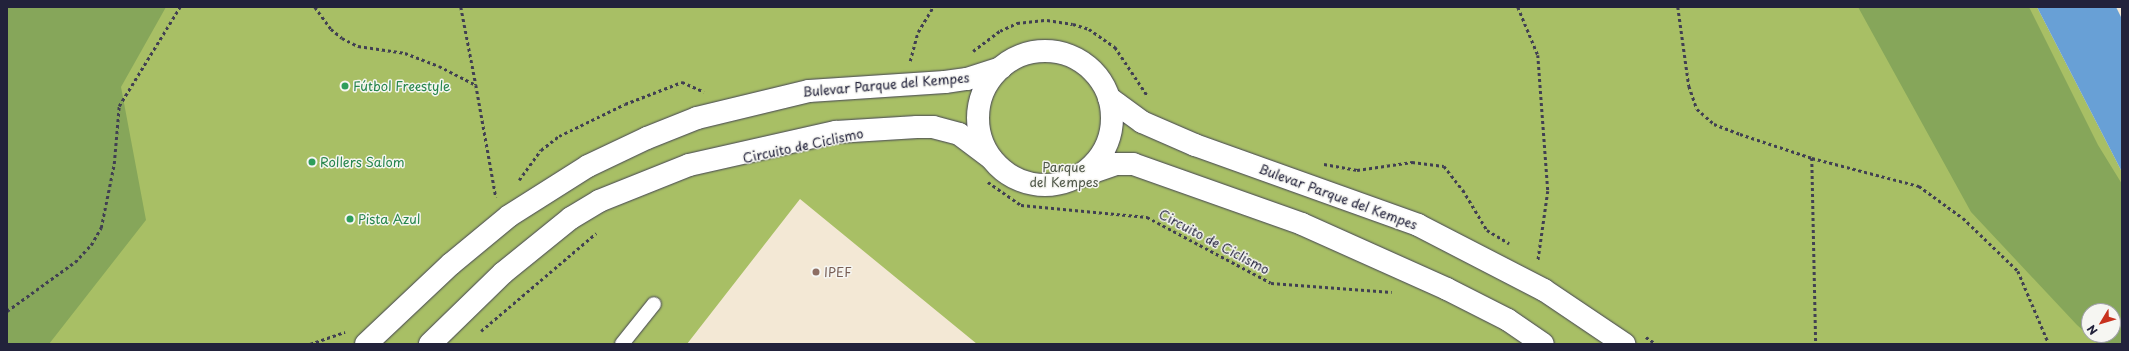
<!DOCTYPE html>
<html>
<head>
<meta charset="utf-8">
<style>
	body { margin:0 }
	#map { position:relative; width:2129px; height:351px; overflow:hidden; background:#f3e8d5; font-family:"Playpen Sans",sans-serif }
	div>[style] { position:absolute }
	.green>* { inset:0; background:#a8bf65 }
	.forest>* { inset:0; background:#86a65a }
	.water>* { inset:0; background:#68a0d6 }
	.path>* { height:2.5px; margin-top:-1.25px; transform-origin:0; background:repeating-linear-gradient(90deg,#414052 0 3px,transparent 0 6px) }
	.roads { filter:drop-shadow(0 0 1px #414052) drop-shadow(0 0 1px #414052) }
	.lane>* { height:14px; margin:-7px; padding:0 7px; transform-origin:7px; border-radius:7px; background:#fff }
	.street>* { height:22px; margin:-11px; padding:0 11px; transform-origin:11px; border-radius:11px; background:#fff }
	.street>.ring { margin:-11px; padding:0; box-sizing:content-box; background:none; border:22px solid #fff; border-radius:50% }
	.dots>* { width:11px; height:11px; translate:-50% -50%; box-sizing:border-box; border:2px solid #f6f6f2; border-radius:50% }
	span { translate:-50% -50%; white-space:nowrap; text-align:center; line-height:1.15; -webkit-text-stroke:3px #f6f6f2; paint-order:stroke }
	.street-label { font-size:13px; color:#22223b }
	.leisure-label { font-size:13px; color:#27864d }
	.left { translate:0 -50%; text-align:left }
	.park-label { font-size:13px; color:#51594a }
	.education-label { font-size:13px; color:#785e54 }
	.frame { position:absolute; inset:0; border:8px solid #22223b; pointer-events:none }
	.north { position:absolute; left:2081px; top:303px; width:40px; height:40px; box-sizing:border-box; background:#f6f6f2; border:1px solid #a1a1a9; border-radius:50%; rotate:232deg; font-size:11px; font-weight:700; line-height:16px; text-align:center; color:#22223b }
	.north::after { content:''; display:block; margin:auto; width:14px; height:18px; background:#c8321e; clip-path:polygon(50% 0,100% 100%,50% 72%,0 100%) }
</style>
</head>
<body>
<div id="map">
	<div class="green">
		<i style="clip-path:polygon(evenodd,7px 7px,2037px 7px,2122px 172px,2122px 344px,977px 344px,800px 199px,687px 344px,7px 344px,7px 7px,2089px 311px,2113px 311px,2113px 335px,2089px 335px,2089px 311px)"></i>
	</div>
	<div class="forest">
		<i style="clip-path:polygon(7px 7px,166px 7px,121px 87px,146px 220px,49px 344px,7px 344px)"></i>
		<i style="clip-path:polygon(evenodd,1858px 7px,2029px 7px,2098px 145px,2122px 184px,2122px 344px,2098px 344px,2077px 325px,1971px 212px,1858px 7px,2089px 311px,2113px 311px,2113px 335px,2089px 335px,2089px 311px)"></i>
	</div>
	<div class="water">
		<i style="clip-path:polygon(2037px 7px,2116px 7px,2122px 19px,2122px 172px)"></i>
	</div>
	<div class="path">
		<i style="left:315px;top:7px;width:27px;rotate:54deg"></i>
		<i style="left:331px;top:29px;width:14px;rotate:39deg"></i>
		<i style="left:342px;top:38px;width:18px;rotate:27deg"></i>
		<i style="left:358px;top:46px;width:48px;rotate:8.5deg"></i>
		<i style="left:405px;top:53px;width:36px;rotate:21deg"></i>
		<i style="left:439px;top:66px;width:42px;rotate:27.2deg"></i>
		<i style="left:476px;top:85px;width:114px;rotate:79.9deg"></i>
		<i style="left:461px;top:7px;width:79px;rotate:79.1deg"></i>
		<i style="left:1518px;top:7px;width:52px;rotate:67.4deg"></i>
		<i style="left:1538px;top:55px;width:136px;rotate:85.8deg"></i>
		<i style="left:1548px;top:191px;width:71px;rotate:98.1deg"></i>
		<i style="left:1678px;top:7px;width:80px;rotate:82.1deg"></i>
		<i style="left:1689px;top:86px;width:24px;rotate:71deg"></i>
		<i style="left:1697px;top:109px;width:23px;rotate:41deg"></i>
		<i style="left:1714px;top:124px;width:28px;rotate:21deg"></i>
		<i style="left:1740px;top:134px;width:76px;rotate:18.4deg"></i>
		<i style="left:1812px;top:158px;width:111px;rotate:14.7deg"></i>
		<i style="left:1919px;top:186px;width:54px;rotate:36deg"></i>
		<i style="left:1963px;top:218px;width:76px;rotate:43.9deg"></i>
		<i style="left:2018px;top:271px;width:79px;rotate:67deg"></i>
		<i style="left:973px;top:51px;width:34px;rotate:-37deg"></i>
		<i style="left:1000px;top:31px;width:19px;rotate:-25deg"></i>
		<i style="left:1017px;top:23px;width:30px;rotate:-6deg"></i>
		<i style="left:1047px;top:20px;width:26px;rotate:9deg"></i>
		<i style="left:1073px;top:24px;width:17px;rotate:17deg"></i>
		<i style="left:1089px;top:29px;width:32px;rotate:35deg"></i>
		<i style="left:1115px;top:47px;width:58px;rotate:56.3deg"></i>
		<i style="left:910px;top:61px;width:30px;rotate:-75deg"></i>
		<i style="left:918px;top:32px;width:29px;rotate:-59deg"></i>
		<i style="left:1812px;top:158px;width:186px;rotate:88.8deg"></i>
		<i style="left:1324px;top:164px;width:34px;rotate:10deg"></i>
		<i style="left:1357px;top:170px;width:56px;rotate:-8.3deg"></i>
		<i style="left:1412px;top:162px;width:32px;rotate:7deg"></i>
		<i style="left:1444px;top:166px;width:31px;rotate:52deg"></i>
		<i style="left:1463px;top:190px;width:47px;rotate:59deg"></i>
		<i style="left:1487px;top:230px;width:26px;rotate:31deg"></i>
		<i style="left:519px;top:180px;width:37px;rotate:-54deg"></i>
		<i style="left:541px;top:150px;width:23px;rotate:-38deg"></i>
		<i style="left:559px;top:136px;width:73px;rotate:-25.9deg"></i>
		<i style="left:625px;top:104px;width:61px;rotate:-21.1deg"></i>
		<i style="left:682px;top:82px;width:24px;rotate:24deg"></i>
		<i style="left:988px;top:182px;width:40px;rotate:34.9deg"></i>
		<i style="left:1021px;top:205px;width:127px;rotate:5.4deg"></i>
		<i style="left:1147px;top:217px;width:140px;rotate:28deg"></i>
		<i style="left:1271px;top:283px;width:121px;rotate:4.3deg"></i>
		<i style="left:7px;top:311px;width:84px;rotate:-35.8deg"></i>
		<i style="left:75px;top:262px;width:23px;rotate:-47deg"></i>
		<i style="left:91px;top:245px;width:20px;rotate:-60deg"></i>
		<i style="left:101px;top:228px;width:65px;rotate:-78.5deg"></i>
		<i style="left:114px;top:164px;width:58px;rotate:-85.1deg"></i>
		<i style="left:119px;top:106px;width:116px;rotate:-58.4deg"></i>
		<i style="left:481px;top:331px;width:151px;rotate:-40.4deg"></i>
		<i style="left:1646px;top:337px;width:12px;rotate:35deg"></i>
		<i style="left:216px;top:344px;width:33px"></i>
		<i style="left:310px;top:344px;width:37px;rotate:-19deg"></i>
	</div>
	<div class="roads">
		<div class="lane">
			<i style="left:622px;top:344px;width:51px;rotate:-51.3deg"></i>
		</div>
		<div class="street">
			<i class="ring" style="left:978px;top:51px;width:112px;height:112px"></i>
			<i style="left:1109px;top:98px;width:41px;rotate:36deg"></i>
			<i style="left:1142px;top:122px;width:58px;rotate:23.5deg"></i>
			<i style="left:1195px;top:145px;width:237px;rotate:19.7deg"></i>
			<i style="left:1418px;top:225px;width:142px;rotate:27.3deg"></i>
			<i style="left:1544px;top:290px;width:97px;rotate:34deg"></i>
			<i style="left:1081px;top:176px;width:36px;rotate:-19deg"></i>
			<i style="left:1115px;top:164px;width:18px"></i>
			<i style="left:1133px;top:164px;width:179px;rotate:19.5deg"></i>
			<i style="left:1302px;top:224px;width:159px;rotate:24.1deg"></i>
			<i style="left:1447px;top:289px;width:68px;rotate:26.9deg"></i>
			<i style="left:1508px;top:320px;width:42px;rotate:34.4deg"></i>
			<i style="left:366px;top:344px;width:117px;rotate:-43.3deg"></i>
			<i style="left:451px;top:264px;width:75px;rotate:-39.6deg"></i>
			<i style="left:509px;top:216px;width:93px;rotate:-32.3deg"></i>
			<i style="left:588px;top:166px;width:65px;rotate:-25.4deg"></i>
			<i style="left:647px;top:138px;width:54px;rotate:-21.8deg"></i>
			<i style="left:697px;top:118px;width:115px;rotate:-13.6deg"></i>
			<i style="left:809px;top:91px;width:136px;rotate:-3.8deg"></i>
			<i style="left:945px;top:82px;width:22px;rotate:-8deg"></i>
			<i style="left:967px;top:79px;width:36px;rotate:-18deg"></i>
			<i style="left:430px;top:344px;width:102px;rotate:-44.2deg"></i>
			<i style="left:503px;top:273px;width:87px;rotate:-39deg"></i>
			<i style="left:571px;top:218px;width:33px;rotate:-31deg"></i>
			<i style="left:599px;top:201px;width:97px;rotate:-21.8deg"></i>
			<i style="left:689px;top:165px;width:151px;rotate:-12.7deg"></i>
			<i style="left:836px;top:132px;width:81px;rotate:-3.5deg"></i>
			<i style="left:917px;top:127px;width:16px"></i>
			<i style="left:933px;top:127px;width:27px;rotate:15deg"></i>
			<i style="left:959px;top:134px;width:40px;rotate:37deg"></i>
		</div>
	</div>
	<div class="dots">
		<i style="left:345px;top:86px;background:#2e9e5b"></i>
		<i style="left:312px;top:162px;background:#2e9e5b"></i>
		<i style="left:350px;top:219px;background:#2e9e5b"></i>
		<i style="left:816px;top:272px;background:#8d6e63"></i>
	</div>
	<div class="street-label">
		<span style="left:886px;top:85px;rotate:-5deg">Bulevar Parque del Kempes</span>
		<span style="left:803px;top:146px;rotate:-12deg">Circuito de Ciclismo</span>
		<span style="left:1338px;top:197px;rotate:20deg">Bulevar Parque del Kempes</span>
		<span style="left:1214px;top:242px;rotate:28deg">Circuito de Ciclismo</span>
	</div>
	<div class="leisure-label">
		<span class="left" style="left:353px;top:86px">Fútbol Freestyle</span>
		<span class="left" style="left:320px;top:162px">Rollers Salom</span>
		<span class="left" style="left:358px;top:219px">Pista Azul</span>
	</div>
	<div class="park-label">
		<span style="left:1064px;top:175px">Parque<br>del Kempes</span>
	</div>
	<div class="education-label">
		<span class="left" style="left:824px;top:272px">IPEF</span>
	</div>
	<div class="frame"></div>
	<div class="north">N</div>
</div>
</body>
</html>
